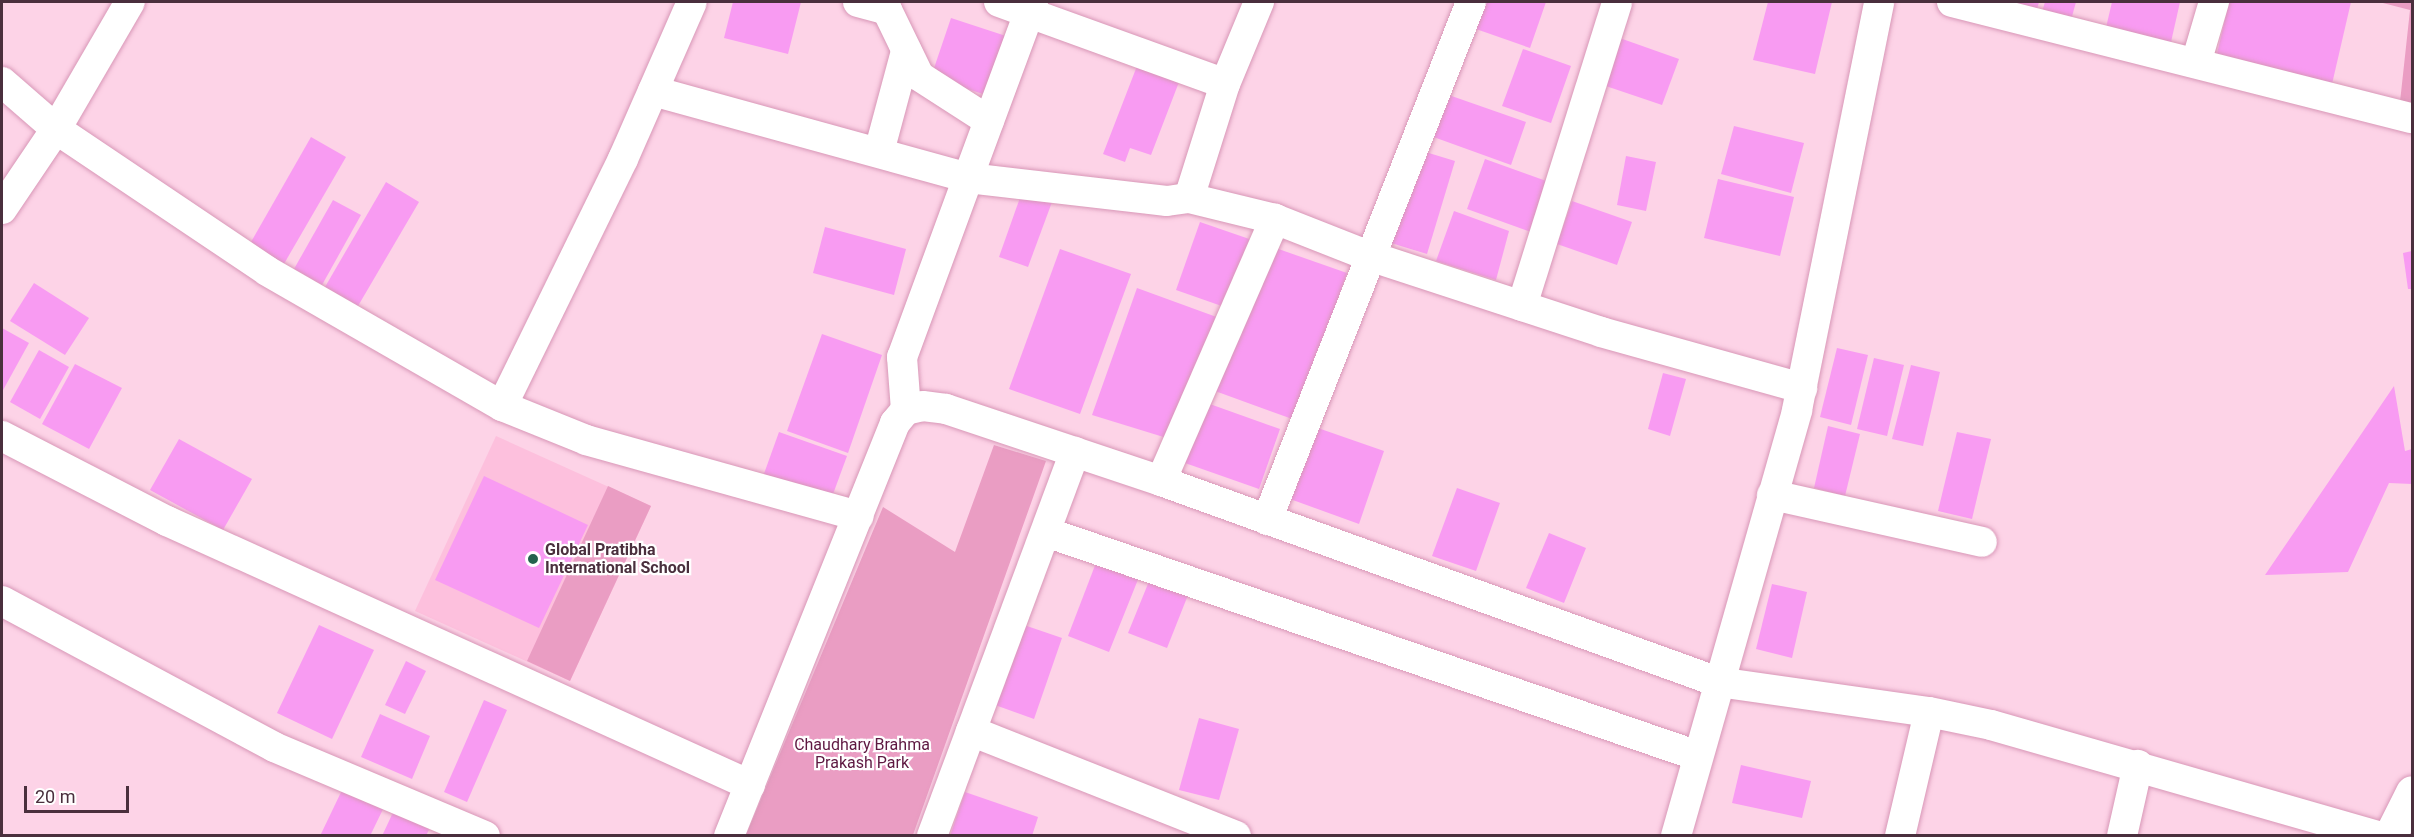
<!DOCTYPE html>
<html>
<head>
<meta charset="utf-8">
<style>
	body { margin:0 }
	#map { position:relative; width:2414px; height:837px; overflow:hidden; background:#fdd3e7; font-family:Roboto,sans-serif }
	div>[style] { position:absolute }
	.built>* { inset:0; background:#fdc0dd }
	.green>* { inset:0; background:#ea9dc3 }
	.building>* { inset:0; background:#f89bf2 }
	.roads { filter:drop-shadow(0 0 2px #d897b7) drop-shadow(0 0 2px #d897b7) }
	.street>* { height:30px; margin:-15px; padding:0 15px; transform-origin:15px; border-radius:15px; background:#fff }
	.secondary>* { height:33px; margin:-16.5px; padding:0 16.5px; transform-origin:16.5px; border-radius:16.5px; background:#fff }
	.dots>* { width:16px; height:16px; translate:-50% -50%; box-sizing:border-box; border:3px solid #fff; border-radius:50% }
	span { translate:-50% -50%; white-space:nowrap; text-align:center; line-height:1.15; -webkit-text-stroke:4.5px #fff; paint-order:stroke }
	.poi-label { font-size:16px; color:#4a2f3d; font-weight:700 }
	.left { translate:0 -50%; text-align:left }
	.park-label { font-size:16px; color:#5e1841 }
	.frame { position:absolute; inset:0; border:3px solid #4a2f3d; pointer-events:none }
	.scale { position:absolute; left:24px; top:786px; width:105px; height:27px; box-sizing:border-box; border:3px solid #4a2f3d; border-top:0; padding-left:8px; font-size:18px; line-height:21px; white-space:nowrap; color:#4a2f3d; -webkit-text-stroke:4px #fff; paint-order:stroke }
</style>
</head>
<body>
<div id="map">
	<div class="built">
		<i style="clip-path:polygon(496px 436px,651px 506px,570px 681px,415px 611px)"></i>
	</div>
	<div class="green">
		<i style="clip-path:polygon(2379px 2px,2412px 2px,2412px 104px,2400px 102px,2410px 10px)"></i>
		<i style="clip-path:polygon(994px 445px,1046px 461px,913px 835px,746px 835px,883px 507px,955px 552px)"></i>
		<i style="clip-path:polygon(608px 486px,651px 506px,570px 681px,527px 661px)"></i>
	</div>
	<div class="building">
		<i style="clip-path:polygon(733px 2px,801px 2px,788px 54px,724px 38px)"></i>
		<i style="clip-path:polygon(1486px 2px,1546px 2px,1530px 48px,1476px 29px)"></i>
		<i style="clip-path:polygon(1768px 2px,1832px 2px,1815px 74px,1753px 60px)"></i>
		<i style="clip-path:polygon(1992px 2px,2039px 2px,2036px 13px)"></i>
		<i style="clip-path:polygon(2045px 2px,2076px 2px,2071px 20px,2042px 12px)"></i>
		<i style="clip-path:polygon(2112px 2px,2180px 2px,2169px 51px,2104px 36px)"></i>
		<i style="clip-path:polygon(2229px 2px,2351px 2px,2332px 84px,2216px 58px)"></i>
		<i style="clip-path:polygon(951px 18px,1009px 37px,989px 96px,931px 77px)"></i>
		<i style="clip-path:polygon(1614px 36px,1679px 59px,1662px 105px,1597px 83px)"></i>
		<i style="clip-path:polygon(1523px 49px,1571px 66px,1551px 123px,1502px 106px)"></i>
		<i style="clip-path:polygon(1137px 66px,1179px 82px,1151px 155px,1130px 148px,1125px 162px,1103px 154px)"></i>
		<i style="clip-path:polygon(1443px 93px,1526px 122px,1511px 165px,1428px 135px)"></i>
		<i style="clip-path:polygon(1734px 126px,1804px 143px,1791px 193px,1721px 174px)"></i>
		<i style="clip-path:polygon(311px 137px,346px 157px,281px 269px,247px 249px)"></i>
		<i style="clip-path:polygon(1419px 150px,1455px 161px,1427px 254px,1391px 243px)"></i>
		<i style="clip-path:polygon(1626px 156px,1656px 162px,1646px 211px,1617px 205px)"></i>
		<i style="clip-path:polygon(1485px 159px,1549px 182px,1531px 232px,1467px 209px)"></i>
		<i style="clip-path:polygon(1718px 179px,1794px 197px,1780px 256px,1704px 238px)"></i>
		<i style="clip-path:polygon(386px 182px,419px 202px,358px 306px,325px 287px)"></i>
		<i style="clip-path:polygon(1022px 192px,1052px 202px,1028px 267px,999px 257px)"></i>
		<i style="clip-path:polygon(333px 200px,361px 215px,322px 285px,294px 269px)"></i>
		<i style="clip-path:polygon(1572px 201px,1632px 222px,1617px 265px,1557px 244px)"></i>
		<i style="clip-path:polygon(1454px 211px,1509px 231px,1496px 280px,1436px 261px)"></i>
		<i style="clip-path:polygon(1200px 222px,1258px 242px,1233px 310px,1176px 290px)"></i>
		<i style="clip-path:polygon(825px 227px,906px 249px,894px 295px,813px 273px)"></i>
		<i style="clip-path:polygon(1267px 245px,1347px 273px,1295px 420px,1215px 391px)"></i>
		<i style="clip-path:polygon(1060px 249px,1131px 274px,1080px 414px,1009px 389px)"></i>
		<i style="clip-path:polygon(2412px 251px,2412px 289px,2408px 289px,2403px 253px)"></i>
		<i style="clip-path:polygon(34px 283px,89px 318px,65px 355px,10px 321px)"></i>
		<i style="clip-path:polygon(1137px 288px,1222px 319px,1170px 439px,1092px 415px)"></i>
		<i style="clip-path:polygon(2px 328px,29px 343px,2px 392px)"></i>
		<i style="clip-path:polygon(822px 334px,882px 355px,848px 453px,787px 431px)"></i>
		<i style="clip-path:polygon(1837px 348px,1868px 355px,1851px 425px,1820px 417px)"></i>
		<i style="clip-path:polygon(39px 350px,69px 367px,40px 419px,10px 402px)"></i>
		<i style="clip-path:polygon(1874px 358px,1904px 365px,1887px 436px,1857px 429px)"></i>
		<i style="clip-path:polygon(75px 364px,122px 388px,89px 449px,42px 424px)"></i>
		<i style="clip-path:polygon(1911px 365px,1940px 372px,1923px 446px,1892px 439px)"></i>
		<i style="clip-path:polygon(1663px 373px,1686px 379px,1670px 436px,1648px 429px)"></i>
		<i style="clip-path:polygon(2394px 386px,2405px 451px,2412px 449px,2412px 484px,2389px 483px,2348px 572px,2265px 575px)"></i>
		<i style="clip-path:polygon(1207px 403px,1280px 429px,1259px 489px,1185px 463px)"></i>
		<i style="clip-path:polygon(1828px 426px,1860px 434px,1845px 496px,1814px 488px)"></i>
		<i style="clip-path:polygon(1315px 427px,1384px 451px,1359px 524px,1290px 499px)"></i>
		<i style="clip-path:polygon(779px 432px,847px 456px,829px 505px,761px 482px)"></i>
		<i style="clip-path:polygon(1957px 432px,1991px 439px,1972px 519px,1938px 511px)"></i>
		<i style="clip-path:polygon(179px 439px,252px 479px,223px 530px,150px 490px)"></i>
		<i style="clip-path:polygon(484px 476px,588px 525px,539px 628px,435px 580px)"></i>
		<i style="clip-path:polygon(1457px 488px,1500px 503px,1476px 571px,1432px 556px)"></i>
		<i style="clip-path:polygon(1549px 533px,1586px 548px,1564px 603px,1526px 588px)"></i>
		<i style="clip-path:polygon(1099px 555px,1141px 572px,1109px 652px,1068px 636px)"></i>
		<i style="clip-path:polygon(1152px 574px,1190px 590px,1167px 648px,1128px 633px)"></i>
		<i style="clip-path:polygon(1772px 584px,1807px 592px,1792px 658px,1756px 649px)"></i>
		<i style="clip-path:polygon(1012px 621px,1062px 638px,1034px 719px,984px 701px)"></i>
		<i style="clip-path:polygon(319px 625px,374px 650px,332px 739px,277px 713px)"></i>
		<i style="clip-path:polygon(406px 661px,426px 671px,405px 714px,385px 705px)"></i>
		<i style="clip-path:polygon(484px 700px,507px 710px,467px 802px,444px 792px)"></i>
		<i style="clip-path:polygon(380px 714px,430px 736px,412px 779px,361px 757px)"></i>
		<i style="clip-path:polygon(1199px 718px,1239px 729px,1219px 800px,1179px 790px)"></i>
		<i style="clip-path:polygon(1741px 765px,1811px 781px,1802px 818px,1732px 803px)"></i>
		<i style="clip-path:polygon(344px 786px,385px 805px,370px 836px,320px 836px)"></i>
		<i style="clip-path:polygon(965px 792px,1038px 817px,1032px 836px,950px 836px)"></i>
		<i style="clip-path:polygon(396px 806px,432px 823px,426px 836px,382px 836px)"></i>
	</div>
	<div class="roads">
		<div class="street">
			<i style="left:858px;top:2px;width:30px;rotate:15deg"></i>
			<i style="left:887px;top:10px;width:73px;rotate:64.1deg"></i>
			<i style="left:919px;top:76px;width:83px;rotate:32.7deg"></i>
			<i style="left:999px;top:2px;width:240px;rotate:19.9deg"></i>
			<i style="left:1033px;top:2px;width:188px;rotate:110.3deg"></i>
			<i style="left:968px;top:178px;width:200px;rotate:6.6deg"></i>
			<i style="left:1167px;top:201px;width:22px;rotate:-8deg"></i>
			<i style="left:1189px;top:198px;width:120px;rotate:-72.5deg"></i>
			<i style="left:1225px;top:84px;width:89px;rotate:-67.5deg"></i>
			<i style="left:1952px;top:2px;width:474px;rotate:14.2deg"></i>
			<i style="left:2196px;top:63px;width:64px;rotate:-73.6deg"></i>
			<i style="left:2px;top:82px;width:72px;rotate:41deg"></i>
			<i style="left:56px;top:129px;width:254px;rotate:33.9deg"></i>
			<i style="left:267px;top:271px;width:271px;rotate:29.9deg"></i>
			<i style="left:502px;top:406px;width:91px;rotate:22deg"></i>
			<i style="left:586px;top:440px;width:283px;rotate:15.6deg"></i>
			<i style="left:653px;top:91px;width:327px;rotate:15.4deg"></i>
			<i style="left:968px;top:178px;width:191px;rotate:110.2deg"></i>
			<i style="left:902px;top:357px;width:53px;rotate:85.7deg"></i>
			<i style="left:879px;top:152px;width:105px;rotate:-75deg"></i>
			<i style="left:1189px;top:198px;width:89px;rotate:13.7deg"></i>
			<i style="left:1275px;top:219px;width:101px;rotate:21.5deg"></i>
			<i style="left:1369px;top:256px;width:244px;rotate:18.1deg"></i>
			<i style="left:1601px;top:332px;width:209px;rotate:15.6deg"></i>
			<i style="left:2px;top:209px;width:97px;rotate:-56deg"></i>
			<i style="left:56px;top:129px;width:147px;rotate:-59.8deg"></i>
			<i style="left:1522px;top:306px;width:318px;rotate:-72.6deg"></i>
			<i style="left:502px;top:406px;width:275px;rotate:-63.9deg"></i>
			<i style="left:623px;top:159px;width:171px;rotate:-66.3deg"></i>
			<i style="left:2px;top:436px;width:186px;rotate:27.3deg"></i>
			<i style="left:167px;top:521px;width:640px;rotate:24.36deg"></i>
			<i style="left:1161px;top:481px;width:286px;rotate:-66.5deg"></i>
			<i style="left:1772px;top:495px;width:215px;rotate:12.6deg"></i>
			<i style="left:1267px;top:520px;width:557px;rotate:-68.5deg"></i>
			<i style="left:1046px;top:532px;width:689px;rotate:18.96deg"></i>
			<i style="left:2px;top:601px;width:309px;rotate:28.2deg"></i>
			<i style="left:274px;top:747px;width:229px;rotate:22.9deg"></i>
			<i style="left:971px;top:731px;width:285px;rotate:21.6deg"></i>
			<i style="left:729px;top:836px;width:445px;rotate:-68.1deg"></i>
			<i style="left:895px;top:423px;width:17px;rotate:-50deg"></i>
			<i style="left:906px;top:410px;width:17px;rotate:-13deg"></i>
			<i style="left:923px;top:406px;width:23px;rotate:7deg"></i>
			<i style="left:946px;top:409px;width:227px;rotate:18.5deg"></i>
			<i style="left:1161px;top:481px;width:592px;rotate:19.84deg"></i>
			<i style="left:1718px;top:682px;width:213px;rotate:8.1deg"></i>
			<i style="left:1929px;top:712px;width:63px;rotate:11.8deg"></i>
			<i style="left:1991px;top:725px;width:402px;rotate:16deg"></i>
			<i style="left:932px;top:836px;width:410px;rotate:-69.6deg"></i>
			<i style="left:1676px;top:836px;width:443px;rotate:-74.1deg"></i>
			<i style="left:1797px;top:410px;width:416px;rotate:-78.6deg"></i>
			<i style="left:1900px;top:836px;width:127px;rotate:-76.8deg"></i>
			<i style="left:2122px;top:836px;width:73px;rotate:-77.3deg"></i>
		</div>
		<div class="secondary">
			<i style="left:2390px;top:836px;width:49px;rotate:-63.4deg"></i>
		</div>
	</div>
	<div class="dots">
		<i style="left:533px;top:559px;background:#24624e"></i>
	</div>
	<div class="poi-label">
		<span class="left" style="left:545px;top:559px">Global Pratibha<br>International School</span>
	</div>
	<div class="park-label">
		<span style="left:862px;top:754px">Chaudhary Brahma<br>Prakash Park</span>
	</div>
	<div class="frame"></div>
	<div class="scale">20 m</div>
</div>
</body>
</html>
